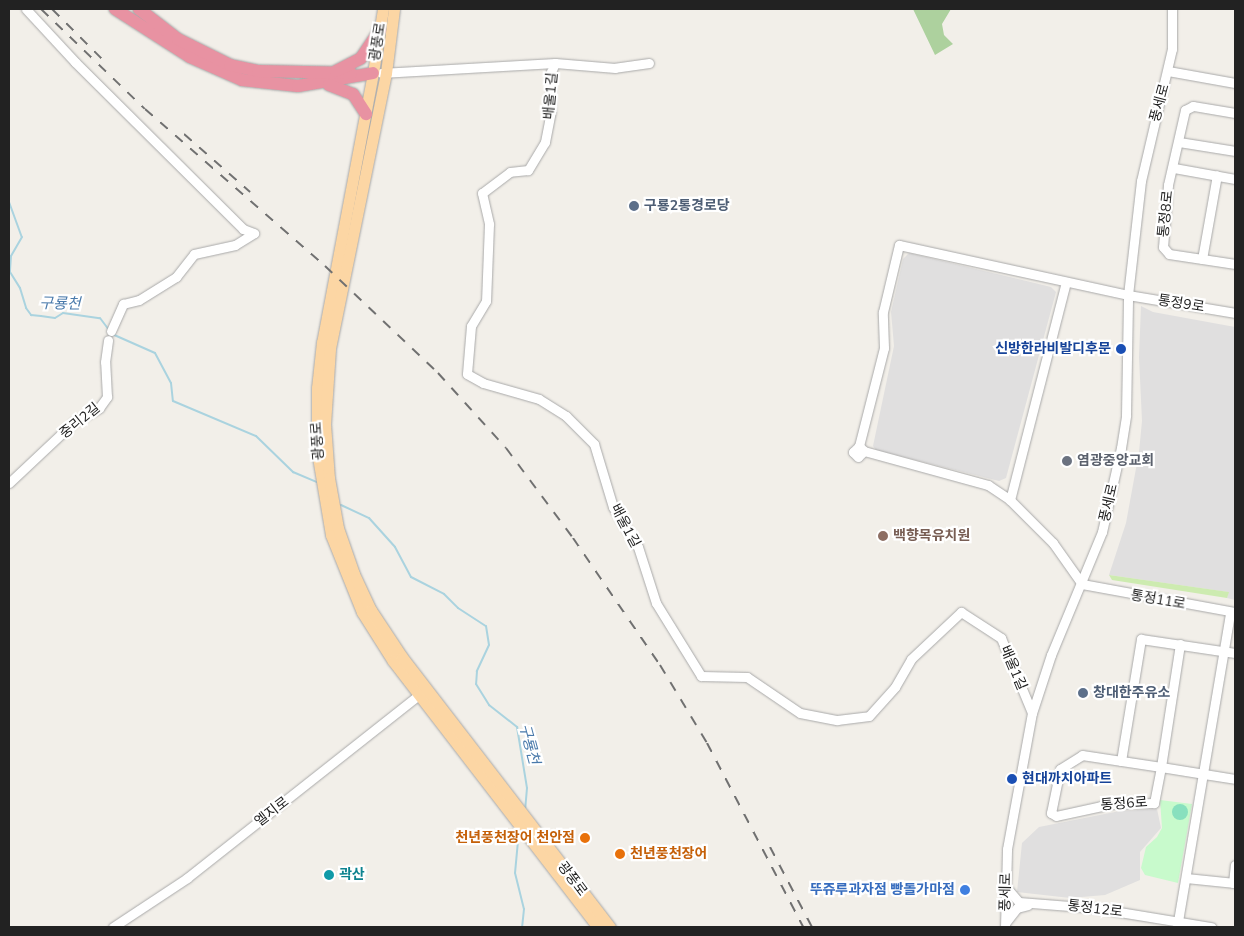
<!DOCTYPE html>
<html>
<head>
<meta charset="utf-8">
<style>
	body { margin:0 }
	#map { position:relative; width:1244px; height:936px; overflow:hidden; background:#f2efe9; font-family:"Nunito Sans","Noto Sans KR",sans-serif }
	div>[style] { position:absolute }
	.residential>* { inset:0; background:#e0dfdf }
	.grass>* { inset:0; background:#cdebb0 }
	.forest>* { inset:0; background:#add19e }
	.park>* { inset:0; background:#c8facc }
	.pitch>* { inset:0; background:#88e0be }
	.round { border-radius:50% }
	.stream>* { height:2px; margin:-1px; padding:0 1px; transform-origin:1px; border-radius:1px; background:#aad3df }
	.roads { filter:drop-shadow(0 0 1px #a9a9a9) drop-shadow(0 0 1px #a9a9a9) }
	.minor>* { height:9px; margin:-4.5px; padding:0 4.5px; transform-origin:4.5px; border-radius:4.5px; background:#fff }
	.major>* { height:11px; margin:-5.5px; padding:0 5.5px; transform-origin:5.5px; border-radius:5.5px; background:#fcd6a4 }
	.highway>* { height:12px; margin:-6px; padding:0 6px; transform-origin:6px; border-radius:6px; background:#e892a2 }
	.rail>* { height:2px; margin-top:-1px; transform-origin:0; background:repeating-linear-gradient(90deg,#707070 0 10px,transparent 0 20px) }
	.dots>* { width:14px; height:14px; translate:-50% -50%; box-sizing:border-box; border:2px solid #fff; border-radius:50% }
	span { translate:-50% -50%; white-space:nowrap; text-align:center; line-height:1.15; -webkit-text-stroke:4.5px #fff; paint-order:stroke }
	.street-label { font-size:14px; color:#222 }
	.service-label { font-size:14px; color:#4e5e75; font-weight:700 }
	.left { translate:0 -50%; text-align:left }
	.transit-label { font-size:14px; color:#164399; font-weight:700 }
	.right { translate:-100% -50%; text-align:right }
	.worship-label { font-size:14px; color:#5b616d; font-weight:700 }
	.education-label { font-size:14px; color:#785e54; font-weight:700 }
	.food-label { font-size:14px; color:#c56008; font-weight:700 }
	.culture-label { font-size:14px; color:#0d838f; font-weight:700 }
	.shop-label { font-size:14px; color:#366cbe; font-weight:700 }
	.water-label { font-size:15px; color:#4a7aab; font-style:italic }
	.frame { position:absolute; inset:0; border:10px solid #222; pointer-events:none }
</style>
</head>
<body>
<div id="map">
	<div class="residential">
		<i style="clip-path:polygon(909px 253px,1051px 287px,1056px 292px,1006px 478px,999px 481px,876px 450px,873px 446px,894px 346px,891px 312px,903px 259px)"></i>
		<i style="clip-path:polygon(1141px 306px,1153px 312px,1235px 327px,1235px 600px,1227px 598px,1228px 592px,1109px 575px,1126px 523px,1139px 452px,1142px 421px,1139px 357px)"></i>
		<i style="clip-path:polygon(1157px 809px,1161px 828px,1140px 852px,1140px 880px,1105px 895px,1070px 898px,1017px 892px,1022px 843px,1039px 827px,1120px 811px)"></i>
	</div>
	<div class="grass">
		<i style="clip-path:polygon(1109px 575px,1229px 592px,1227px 598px,1112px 580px)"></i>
	</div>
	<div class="forest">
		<i style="clip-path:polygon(913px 9px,951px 9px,942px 24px,944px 35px,953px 44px,935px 55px)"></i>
	</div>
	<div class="park">
		<i style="clip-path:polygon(1160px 800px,1192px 804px,1178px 883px,1145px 875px,1141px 868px,1146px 847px,1157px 837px,1162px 828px)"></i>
	</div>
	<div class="pitch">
		<i class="round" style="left:1172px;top:804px;width:16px;height:16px"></i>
	</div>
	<div class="stream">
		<i style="left:9px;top:202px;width:37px;rotate:70deg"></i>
		<i style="left:22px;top:237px;width:22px;rotate:120deg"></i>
		<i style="left:11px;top:256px;width:16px;rotate:94deg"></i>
		<i style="left:10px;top:272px;width:19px;rotate:58deg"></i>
		<i style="left:20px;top:288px;width:21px;rotate:73deg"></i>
		<i style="left:26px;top:308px;width:9px;rotate:54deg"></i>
		<i style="left:31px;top:315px;width:10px;rotate:6deg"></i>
		<i style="left:41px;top:316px;width:14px;rotate:8deg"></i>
		<i style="left:55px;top:318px;width:9px;rotate:-32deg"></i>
		<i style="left:63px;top:313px;width:37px;rotate:8deg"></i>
		<i style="left:100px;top:318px;width:15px;rotate:53deg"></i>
		<i style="left:112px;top:334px;width:47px;rotate:23.8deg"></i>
		<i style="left:155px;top:353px;width:34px;rotate:62deg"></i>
		<i style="left:171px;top:383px;width:18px;rotate:84deg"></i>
		<i style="left:173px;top:401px;width:90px;rotate:22.9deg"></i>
		<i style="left:256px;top:436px;width:52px;rotate:44.2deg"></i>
		<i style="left:293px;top:472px;width:26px;rotate:23deg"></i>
		<i style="left:341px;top:505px;width:31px;rotate:25deg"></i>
		<i style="left:369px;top:518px;width:39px;rotate:48deg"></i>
		<i style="left:395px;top:547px;width:34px;rotate:62deg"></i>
		<i style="left:411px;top:577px;width:37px;rotate:27deg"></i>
		<i style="left:444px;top:594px;width:20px;rotate:45deg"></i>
		<i style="left:458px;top:608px;width:33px;rotate:33deg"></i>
		<i style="left:486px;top:626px;width:19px;rotate:81deg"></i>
		<i style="left:489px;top:645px;width:29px;rotate:115deg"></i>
		<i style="left:477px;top:671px;width:13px;rotate:94deg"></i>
		<i style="left:476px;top:684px;width:25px;rotate:58deg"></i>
		<i style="left:489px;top:705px;width:36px;rotate:38deg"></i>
		<i style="left:517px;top:727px;width:62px;rotate:80.7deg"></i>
		<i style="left:527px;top:788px;width:21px;rotate:95deg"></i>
		<i style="left:519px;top:830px;width:43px;rotate:95.3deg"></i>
		<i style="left:515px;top:873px;width:37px;rotate:76deg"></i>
		<i style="left:524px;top:909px;width:18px;rotate:96deg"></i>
	</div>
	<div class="roads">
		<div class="minor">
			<i style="left:26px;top:9px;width:72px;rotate:47.2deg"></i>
			<i style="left:75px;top:62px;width:237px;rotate:44.8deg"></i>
			<i style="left:243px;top:229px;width:12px;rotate:20deg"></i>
			<i style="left:649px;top:63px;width:34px;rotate:172deg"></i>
			<i style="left:615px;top:68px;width:60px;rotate:-175.2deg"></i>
			<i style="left:555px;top:63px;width:10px;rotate:114deg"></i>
			<i style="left:551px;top:72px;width:39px;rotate:90deg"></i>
			<i style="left:551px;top:111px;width:32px;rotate:101deg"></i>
			<i style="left:545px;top:142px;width:33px;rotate:121deg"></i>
			<i style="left:528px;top:170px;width:18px;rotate:174deg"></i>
			<i style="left:510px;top:172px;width:35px;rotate:143deg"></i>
			<i style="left:482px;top:193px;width:32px;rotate:77deg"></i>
			<i style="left:489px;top:224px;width:77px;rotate:92.2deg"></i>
			<i style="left:486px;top:301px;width:29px;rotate:121deg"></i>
			<i style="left:471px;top:326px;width:48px;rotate:94.8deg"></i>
			<i style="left:467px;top:374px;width:18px;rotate:29deg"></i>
			<i style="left:483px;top:383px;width:58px;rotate:15.9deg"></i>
			<i style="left:539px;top:399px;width:32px;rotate:32deg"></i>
			<i style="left:566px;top:416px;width:40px;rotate:45deg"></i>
			<i style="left:594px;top:444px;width:66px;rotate:73.2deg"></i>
			<i style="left:613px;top:507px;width:47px;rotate:58deg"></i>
			<i style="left:638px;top:547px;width:59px;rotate:72.2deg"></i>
			<i style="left:656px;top:603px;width:86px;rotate:58.3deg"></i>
			<i style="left:701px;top:676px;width:46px;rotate:1.2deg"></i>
			<i style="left:747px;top:677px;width:64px;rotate:34.2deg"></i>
			<i style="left:800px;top:713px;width:38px;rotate:11deg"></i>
			<i style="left:837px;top:720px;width:32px;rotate:-7deg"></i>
			<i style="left:869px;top:716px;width:39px;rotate:-48deg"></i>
			<i style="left:895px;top:687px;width:32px;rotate:-60deg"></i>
			<i style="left:911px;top:659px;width:69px;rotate:-43.2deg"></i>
			<i style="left:961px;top:612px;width:48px;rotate:33deg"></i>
			<i style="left:1001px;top:638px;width:81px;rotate:67.5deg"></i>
			<i style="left:1168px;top:71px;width:68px;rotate:10.2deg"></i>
			<i style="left:381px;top:73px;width:174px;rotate:-3.3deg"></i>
			<i style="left:1235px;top:113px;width:43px;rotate:-170.5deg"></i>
			<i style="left:1193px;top:106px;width:9px;rotate:153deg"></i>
			<i style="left:1185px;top:110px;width:77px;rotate:102.8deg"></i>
			<i style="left:1168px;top:185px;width:62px;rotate:94.6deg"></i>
			<i style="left:1163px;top:247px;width:9px;rotate:49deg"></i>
			<i style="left:1169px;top:254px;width:67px;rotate:8.6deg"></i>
			<i style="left:1179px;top:142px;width:57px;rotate:9.1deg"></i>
			<i style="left:1174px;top:168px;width:62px;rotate:10.2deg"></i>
			<i style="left:1202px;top:259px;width:85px;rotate:-79.9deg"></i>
			<i style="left:111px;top:331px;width:30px;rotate:-66deg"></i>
			<i style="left:123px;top:304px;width:16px;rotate:-14deg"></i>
			<i style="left:139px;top:300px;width:44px;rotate:-31.9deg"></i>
			<i style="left:176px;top:277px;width:29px;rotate:-52deg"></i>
			<i style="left:194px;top:254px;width:42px;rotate:-12.4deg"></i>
			<i style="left:235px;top:245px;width:22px;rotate:-32deg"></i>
			<i style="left:859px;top:446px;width:101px;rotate:-75.7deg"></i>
			<i style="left:884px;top:348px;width:36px;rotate:-92deg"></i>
			<i style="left:883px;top:312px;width:69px;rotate:-76.6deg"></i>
			<i style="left:899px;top:245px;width:234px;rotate:12.3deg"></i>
			<i style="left:1128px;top:295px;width:109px;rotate:9.5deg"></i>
			<i style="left:864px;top:451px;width:8px;rotate:135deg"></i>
			<i style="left:858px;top:457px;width:7px;rotate:-135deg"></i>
			<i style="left:853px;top:452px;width:8px;rotate:-45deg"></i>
			<i style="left:859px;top:446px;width:7px;rotate:45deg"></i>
			<i style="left:864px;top:451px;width:129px;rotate:15.3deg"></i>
			<i style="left:988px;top:485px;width:27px;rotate:34deg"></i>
			<i style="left:1010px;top:500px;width:61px;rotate:45deg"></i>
			<i style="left:1053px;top:543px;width:50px;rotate:54.7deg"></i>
			<i style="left:1082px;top:584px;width:156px;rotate:10.4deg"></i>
			<i style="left:9px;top:483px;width:89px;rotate:-43.2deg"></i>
			<i style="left:74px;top:422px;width:29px;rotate:-29deg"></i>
			<i style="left:99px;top:408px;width:14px;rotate:-54deg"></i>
			<i style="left:107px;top:397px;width:35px;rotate:-93deg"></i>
			<i style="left:105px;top:362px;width:22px;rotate:-82deg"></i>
			<i style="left:1010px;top:500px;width:225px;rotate:-75.6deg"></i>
			<i style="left:1180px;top:644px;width:124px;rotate:98.8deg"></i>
			<i style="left:1161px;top:767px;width:37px;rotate:101deg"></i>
			<i style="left:1154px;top:803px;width:43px;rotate:178.7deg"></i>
			<i style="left:1111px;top:804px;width:56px;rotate:167.7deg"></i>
			<i style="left:1056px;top:816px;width:6px;rotate:-149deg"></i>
			<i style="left:1051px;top:813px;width:45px;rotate:-78.4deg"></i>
			<i style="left:1060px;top:769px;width:26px;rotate:-32deg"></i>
			<i style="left:1082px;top:755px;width:80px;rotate:8.6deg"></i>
			<i style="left:1161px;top:767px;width:44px;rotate:9.2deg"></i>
			<i style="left:1204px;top:774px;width:31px;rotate:9deg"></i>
			<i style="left:1121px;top:761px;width:124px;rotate:-80.7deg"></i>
			<i style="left:1141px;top:639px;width:95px;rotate:8.5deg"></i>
			<i style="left:1186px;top:878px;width:49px;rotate:5.8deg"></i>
			<i style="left:1233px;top:883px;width:18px;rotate:-84deg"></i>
			<i style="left:1005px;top:886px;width:21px;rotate:49deg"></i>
			<i style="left:1019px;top:902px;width:76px;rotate:4.5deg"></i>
			<i style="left:1095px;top:908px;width:118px;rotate:9.3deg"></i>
			<i style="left:1006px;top:922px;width:18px;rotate:-52deg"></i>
			<i style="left:1017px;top:908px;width:11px;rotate:-15deg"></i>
			<i style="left:113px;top:927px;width:89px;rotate:-33.5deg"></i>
			<i style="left:187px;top:878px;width:302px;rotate:-38.3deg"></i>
			<i style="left:1005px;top:927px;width:78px;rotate:-88.5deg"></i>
			<i style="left:1007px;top:849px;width:138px;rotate:-79.6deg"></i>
			<i style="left:1032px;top:713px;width:61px;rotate:-71.9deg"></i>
			<i style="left:1051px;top:655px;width:133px;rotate:-67.5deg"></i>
			<i style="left:1102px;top:532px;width:86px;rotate:-77.3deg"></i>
			<i style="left:1121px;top:448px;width:33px;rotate:-81deg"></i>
			<i style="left:1126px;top:415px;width:120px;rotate:-89deg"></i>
			<i style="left:1128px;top:295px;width:115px;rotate:-83.5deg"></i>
			<i style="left:1141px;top:181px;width:136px;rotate:-76.8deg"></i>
			<i style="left:1172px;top:49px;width:40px;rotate:-90deg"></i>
			<i style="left:1177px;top:927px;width:319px;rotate:-80.4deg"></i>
		</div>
		<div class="major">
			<i style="left:383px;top:9px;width:65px;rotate:98.9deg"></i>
			<i style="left:373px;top:73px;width:274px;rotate:100.7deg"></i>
			<i style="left:322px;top:342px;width:46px;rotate:96.2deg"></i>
			<i style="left:317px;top:388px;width:63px;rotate:90deg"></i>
			<i style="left:317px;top:451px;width:85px;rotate:80.5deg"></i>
			<i style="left:331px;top:535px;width:83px;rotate:68.1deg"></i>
			<i style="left:362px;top:612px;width:58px;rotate:57.7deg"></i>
			<i style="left:393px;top:661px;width:336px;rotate:52.4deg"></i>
			<i style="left:394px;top:9px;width:64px;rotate:97.1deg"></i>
			<i style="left:386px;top:73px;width:282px;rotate:101.5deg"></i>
			<i style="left:330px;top:349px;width:75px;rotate:93.8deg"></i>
			<i style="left:325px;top:424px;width:54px;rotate:85.8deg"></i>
			<i style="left:329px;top:478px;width:51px;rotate:79.8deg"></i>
			<i style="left:338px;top:528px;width:49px;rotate:70.8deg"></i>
			<i style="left:354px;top:574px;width:40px;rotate:65deg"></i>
			<i style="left:371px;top:610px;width:56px;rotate:56.6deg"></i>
			<i style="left:402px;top:657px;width:341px;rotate:52.4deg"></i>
		</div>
		<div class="highway">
			<i style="left:115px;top:9px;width:89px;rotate:32.6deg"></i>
			<i style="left:190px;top:57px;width:57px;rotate:23.9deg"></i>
			<i style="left:242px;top:80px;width:56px;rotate:6.1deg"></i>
			<i style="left:298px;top:86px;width:76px;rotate:-9.8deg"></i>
			<i style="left:139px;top:9px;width:49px;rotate:37.6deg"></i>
			<i style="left:178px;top:39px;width:58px;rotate:26.6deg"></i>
			<i style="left:230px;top:65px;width:29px;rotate:12deg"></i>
			<i style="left:258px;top:71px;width:93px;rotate:1.2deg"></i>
			<i style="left:336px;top:71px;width:28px;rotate:-27deg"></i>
			<i style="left:361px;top:58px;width:34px;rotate:-56deg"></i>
			<i style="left:329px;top:85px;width:26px;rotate:21deg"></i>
			<i style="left:353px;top:94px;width:24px;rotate:57deg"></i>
		</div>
	</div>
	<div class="rail">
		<i style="left:41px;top:9px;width:144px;rotate:43.9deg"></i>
		<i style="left:145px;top:109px;width:239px;rotate:41.1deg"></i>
		<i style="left:325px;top:266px;width:156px;rotate:43.4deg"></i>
		<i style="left:438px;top:373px;width:101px;rotate:47.8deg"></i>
		<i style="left:506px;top:448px;width:112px;rotate:53.3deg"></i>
		<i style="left:573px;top:538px;width:154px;rotate:55.6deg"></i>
		<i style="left:660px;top:665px;width:91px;rotate:58.9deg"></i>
		<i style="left:707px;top:743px;width:208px;rotate:62.4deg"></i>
		<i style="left:52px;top:9px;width:72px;rotate:45deg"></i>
		<i style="left:184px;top:134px;width:88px;rotate:41.3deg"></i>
		<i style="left:770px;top:847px;width:90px;rotate:62.3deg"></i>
	</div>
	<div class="dots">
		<i style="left:634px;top:206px;background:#5c6f8a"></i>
		<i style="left:1121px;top:349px;background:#1a4fb4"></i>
		<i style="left:1067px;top:461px;background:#6b7280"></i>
		<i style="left:883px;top:536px;background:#8d6e63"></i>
		<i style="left:1083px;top:693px;background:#5c6f8a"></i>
		<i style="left:1012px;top:779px;background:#1a4fb4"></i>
		<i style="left:585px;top:838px;background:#e8710a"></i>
		<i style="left:620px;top:854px;background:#e8710a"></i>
		<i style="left:329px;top:875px;background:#0f9aa8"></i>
		<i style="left:965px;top:890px;background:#3f7fe0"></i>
	</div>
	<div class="street-label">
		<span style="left:378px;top:42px;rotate:-81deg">광풍로</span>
		<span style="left:551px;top:96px;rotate:-85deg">배울1길</span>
		<span style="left:1160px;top:103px;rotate:-75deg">풍세로</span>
		<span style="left:1166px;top:214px;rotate:-84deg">통정8로</span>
		<span style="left:1181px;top:304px;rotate:9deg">통정9로</span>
		<span style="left:80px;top:421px;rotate:-39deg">중리2길</span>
		<span style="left:318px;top:441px;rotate:-94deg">광풍로</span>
		<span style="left:1109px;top:503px;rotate:-77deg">풍세로</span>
		<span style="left:625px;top:526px;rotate:62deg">배울1길</span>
		<span style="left:1158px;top:600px;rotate:10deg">통정11로</span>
		<span style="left:1013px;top:668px;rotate:67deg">배울1길</span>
		<span style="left:1124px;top:804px;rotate:-4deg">통정6로</span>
		<span style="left:272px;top:812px;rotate:-38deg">엘지로</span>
		<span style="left:572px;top:879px;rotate:53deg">광풍로</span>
		<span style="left:1006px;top:892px;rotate:-89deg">풍세로</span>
		<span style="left:1095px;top:909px;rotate:7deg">통정12로</span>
	</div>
	<div class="service-label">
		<span class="left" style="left:644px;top:206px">구룡2통경로당</span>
		<span class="left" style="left:1093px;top:693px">창대한주유소</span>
	</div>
	<div class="transit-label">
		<span class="right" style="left:1111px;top:349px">신방한라비발디후문</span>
		<span class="left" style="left:1022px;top:779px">현대까치아파트</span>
	</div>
	<div class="worship-label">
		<span class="left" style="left:1077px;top:461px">염광중앙교회</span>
	</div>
	<div class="education-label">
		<span class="left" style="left:893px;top:536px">백향목유치원</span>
	</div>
	<div class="food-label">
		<span class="right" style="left:575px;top:838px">천년풍천장어 천안점</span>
		<span class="left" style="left:630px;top:854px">천년풍천장어</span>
	</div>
	<div class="culture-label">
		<span class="left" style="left:339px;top:875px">곽산</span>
	</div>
	<div class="shop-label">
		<span class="right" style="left:955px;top:890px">뚜쥬루과자점 빵돌가마점</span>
	</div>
	<div class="water-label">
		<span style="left:60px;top:304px;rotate:1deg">구룡천</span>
		<span style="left:529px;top:744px;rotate:75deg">구룡천</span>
	</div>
	<div class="frame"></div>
</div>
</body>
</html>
